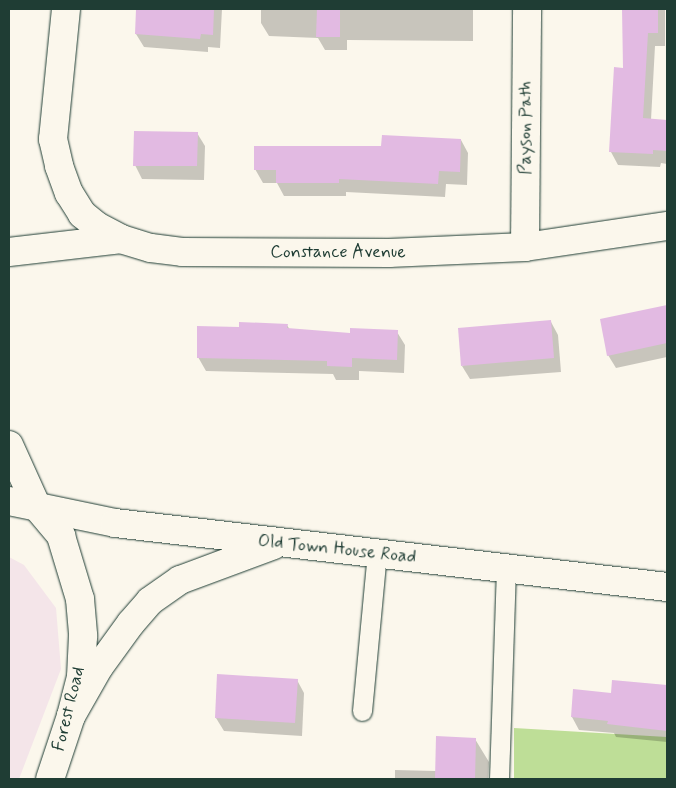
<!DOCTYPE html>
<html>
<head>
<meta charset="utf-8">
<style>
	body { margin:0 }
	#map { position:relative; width:676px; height:788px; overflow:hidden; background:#fbf7ec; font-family:Mynerve,sans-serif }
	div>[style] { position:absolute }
	.built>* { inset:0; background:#f4e5e9 }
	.green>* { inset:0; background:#bede97 }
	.shadow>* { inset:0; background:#0003 }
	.building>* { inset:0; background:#e2bae2 }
	.roads { filter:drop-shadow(0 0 1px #1f3d34) drop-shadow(0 0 1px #1f3d34) }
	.lane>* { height:19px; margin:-9.5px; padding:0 9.5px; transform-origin:9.5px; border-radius:9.5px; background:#fbf7ec }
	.street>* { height:28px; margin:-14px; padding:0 14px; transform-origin:14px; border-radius:14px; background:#fbf7ec }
	.secondary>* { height:28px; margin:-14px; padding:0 14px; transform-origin:14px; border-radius:14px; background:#fbf7ec }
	span { translate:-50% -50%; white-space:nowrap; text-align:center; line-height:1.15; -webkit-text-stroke:4.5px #fbf7ec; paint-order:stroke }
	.street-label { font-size:18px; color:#1f3d34 }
	.frame { position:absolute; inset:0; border:10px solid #1f3d34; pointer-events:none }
</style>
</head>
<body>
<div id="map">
	<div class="built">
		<i style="clip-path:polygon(9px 557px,24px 565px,56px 608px,61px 669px,19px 779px,9px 779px)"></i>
	</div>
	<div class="green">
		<i style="clip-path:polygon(514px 728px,667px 737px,667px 779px,514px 779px)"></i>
	</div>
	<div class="shadow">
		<i style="clip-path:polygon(138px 9px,222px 9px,220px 48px,208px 47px,208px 52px,144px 47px,136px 34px)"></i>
		<i style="clip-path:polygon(261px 9px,473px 9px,473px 41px,347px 40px,347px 50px,325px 50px,318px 38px,269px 36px,261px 23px)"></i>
		<i style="clip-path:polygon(624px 9px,665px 9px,665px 46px,655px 46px,651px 120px,667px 121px,667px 164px,661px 163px,660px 167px,618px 165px,611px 152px,624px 69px)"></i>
		<i style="clip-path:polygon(197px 133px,205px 146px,204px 180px,142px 179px,135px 165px)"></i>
		<i style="clip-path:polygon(461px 140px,468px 153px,467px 185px,446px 184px,445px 197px,346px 192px,346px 196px,284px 196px,277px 183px,263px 183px,255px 169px,382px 148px)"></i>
		<i style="clip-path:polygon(667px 306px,667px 357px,616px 368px,608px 355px,601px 320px)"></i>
		<i style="clip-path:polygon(551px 322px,558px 335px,561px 372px,470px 379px,462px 366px)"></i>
		<i style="clip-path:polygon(287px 325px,290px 330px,351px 334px,397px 332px,405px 345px,404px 373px,359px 371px,359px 380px,336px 380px,333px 374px,206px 371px,198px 357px,241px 329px)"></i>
		<i style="clip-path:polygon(218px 676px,297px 680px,304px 693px,302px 736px,224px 731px,216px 718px)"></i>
		<i style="clip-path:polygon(613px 681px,667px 687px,667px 742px,616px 737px,614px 733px,579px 730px,572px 717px,612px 695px)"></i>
		<i style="clip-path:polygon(475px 739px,489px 762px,488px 779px,395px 779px,395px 770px,436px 771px)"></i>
	</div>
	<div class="building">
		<i style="clip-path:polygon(136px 9px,214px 9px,213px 35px,201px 34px,200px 39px,135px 34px)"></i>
		<i style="clip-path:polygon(317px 9px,340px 9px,340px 37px,316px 37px)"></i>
		<i style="clip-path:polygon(622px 9px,658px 9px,658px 33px,648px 33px,643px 118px,667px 120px,667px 151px,653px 150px,653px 154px,609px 152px,614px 67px,623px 68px)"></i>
		<i style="clip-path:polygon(134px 131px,198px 132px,197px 166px,133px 166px)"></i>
		<i style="clip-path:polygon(382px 135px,461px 139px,460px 172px,439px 171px,438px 184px,339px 179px,339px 183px,276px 183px,276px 170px,254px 170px,254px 146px,381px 146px)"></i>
		<i style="clip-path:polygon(667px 305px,667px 343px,607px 356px,600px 319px)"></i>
		<i style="clip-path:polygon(551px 320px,554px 358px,461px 366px,458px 328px)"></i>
		<i style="clip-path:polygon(239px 322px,288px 324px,287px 328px,350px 333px,350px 328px,398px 330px,397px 360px,352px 358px,352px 367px,327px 366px,327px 361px,197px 358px,197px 326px,239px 327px)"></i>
		<i style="clip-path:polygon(217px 674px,298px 679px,295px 723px,215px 718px)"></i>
		<i style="clip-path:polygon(612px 680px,667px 685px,667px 731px,607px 724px,608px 721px,571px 717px,573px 689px,611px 693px)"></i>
		<i style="clip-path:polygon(436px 736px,476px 738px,475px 779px,435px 779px)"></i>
	</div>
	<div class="roads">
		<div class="lane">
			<i style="left:362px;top:711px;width:160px;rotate:-84.6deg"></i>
			<i style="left:499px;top:779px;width:209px;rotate:-88.1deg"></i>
		</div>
		<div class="street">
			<i style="left:66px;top:9px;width:131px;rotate:95.7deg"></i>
			<i style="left:53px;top:139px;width:28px;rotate:77deg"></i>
			<i style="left:59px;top:166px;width:29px;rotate:70deg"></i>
			<i style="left:69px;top:193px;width:25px;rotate:58deg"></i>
			<i style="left:82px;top:214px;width:19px;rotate:39deg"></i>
			<i style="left:97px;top:226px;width:27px;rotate:28deg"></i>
			<i style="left:525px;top:247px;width:238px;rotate:-89.5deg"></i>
			<i style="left:9px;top:252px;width:113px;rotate:-6.6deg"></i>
			<i style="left:121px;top:239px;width:31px;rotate:17deg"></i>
			<i style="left:151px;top:248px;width:31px;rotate:7deg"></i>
			<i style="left:182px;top:252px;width:207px;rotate:0.3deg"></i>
			<i style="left:389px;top:253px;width:136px;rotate:-2.5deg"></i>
			<i style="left:525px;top:247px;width:144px;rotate:-8.4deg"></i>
			<i style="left:37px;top:507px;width:38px;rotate:50deg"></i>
			<i style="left:61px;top:536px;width:66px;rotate:73.2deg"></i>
			<i style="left:80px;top:599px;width:37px;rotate:85deg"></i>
			<i style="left:83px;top:636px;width:41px;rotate:92.8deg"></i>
			<i style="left:81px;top:677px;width:40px;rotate:104.4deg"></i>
			<i style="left:71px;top:716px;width:66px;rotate:108.4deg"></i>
		</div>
		<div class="secondary">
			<i style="left:9px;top:445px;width:68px;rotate:65.7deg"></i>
			<i style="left:9px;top:501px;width:108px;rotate:11.7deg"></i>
			<i style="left:115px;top:523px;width:556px;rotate:6.61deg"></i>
			<i style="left:71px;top:716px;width:56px;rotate:-60.3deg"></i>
			<i style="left:99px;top:667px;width:54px;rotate:-54deg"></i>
			<i style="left:131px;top:623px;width:29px;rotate:-49deg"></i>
			<i style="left:150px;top:601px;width:37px;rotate:-35deg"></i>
			<i style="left:180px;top:580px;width:100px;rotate:-20.4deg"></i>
		</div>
	</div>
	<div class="street-label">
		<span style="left:526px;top:128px;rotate:-90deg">Payson Path</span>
		<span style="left:338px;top:252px">Constance Avenue</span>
		<span style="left:337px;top:549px;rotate:6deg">Old Town House Road</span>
		<span style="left:69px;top:709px;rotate:-76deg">Forest Road</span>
	</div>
	<div class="frame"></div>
</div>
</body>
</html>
